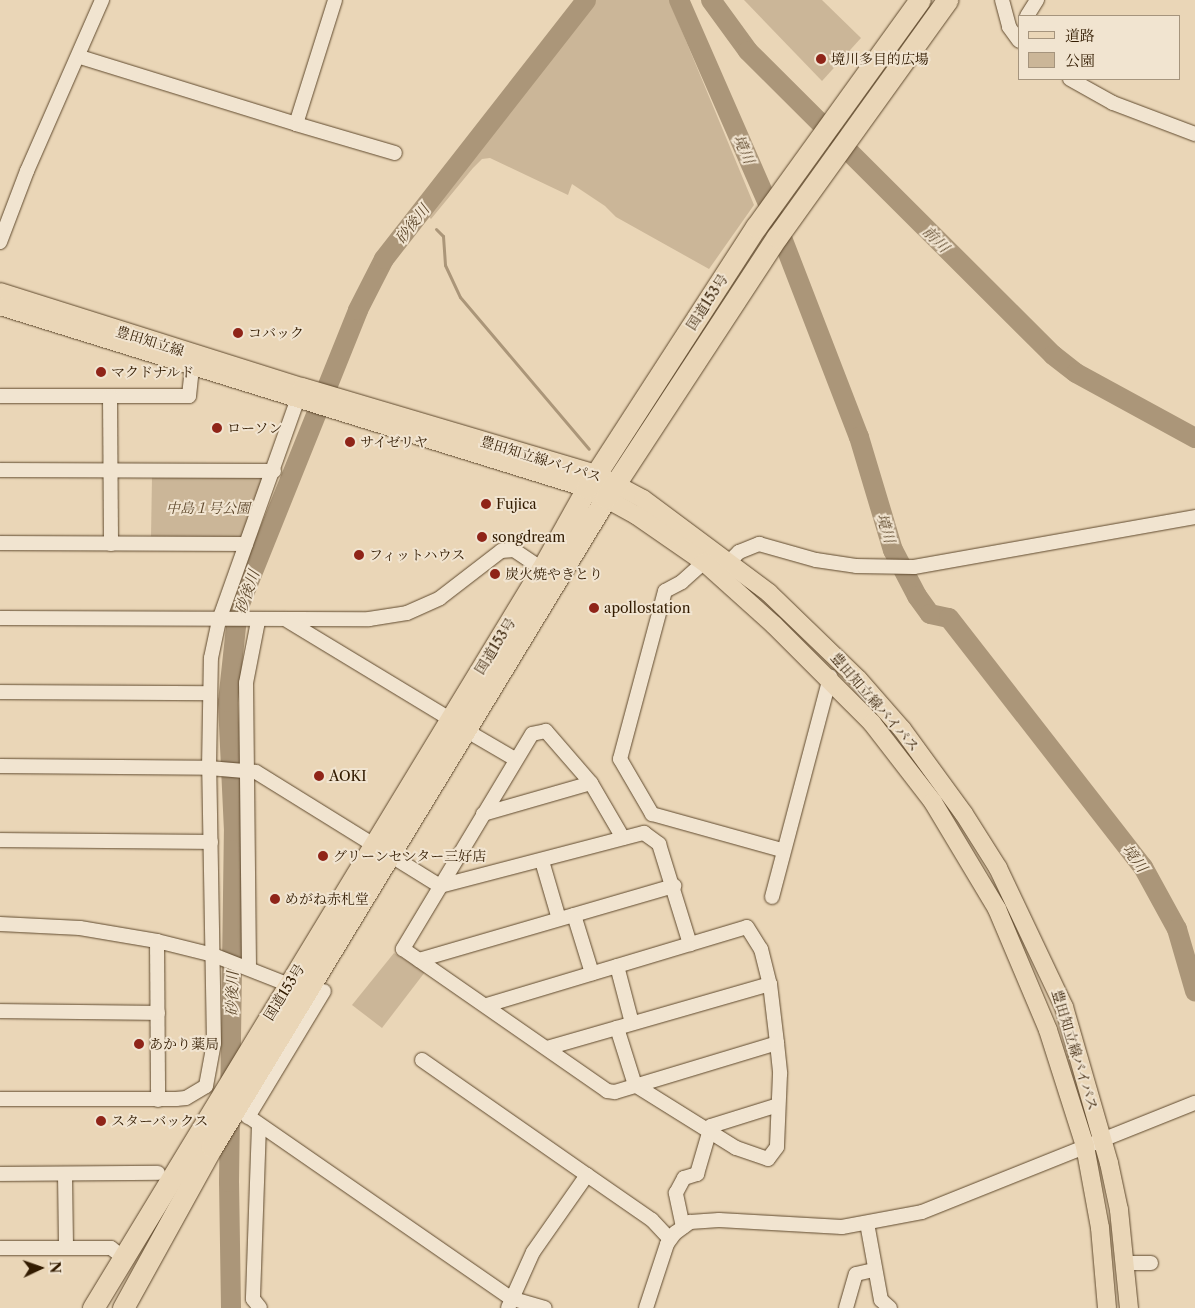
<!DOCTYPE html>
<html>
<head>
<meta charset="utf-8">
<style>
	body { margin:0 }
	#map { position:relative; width:1195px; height:1308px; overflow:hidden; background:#ead6b7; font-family:"Libre Caslon Text","Noto Serif JP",serif }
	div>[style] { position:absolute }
	.green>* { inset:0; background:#cbb698 }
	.stream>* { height:3px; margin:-1.5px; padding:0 1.5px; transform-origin:1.5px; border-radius:1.5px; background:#ab9679 }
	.river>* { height:20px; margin:-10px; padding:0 10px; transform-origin:10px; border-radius:10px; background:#ab9679 }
	.roads { filter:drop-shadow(0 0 1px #604a2e) drop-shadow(0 0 1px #604a2e) }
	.minor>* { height:14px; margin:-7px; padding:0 7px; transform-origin:7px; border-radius:7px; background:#f1e4d0 }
	.major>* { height:18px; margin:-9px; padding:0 9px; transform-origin:9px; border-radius:9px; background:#ead6b7 }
	.highway>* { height:21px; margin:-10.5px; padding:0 10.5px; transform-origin:10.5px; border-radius:10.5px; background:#ead6b7 }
	.dots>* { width:14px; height:14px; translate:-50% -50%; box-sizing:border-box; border:2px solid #f1e4d0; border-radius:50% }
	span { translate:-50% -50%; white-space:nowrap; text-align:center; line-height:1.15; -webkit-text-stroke:4px #f1e4d0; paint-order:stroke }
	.poi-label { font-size:14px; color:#321b00 }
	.left { translate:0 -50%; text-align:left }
	.street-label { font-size:14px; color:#321b00 }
	.park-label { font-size:14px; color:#604a2e; font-style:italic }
	.water-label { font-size:15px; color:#5c462a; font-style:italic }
	.legend { position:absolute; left:1018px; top:15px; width:162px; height:65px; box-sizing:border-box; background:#f1e4d0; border:1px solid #a5947d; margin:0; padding:6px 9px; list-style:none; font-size:15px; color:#321b00 }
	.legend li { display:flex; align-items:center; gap:10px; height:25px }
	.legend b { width:25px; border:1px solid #a5947d }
	.north { position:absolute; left:15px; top:1243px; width:50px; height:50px; -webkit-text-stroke:4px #f1e4d0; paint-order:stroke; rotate:87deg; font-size:14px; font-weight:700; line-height:20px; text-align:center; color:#321b00 }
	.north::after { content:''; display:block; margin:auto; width:18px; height:22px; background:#321b00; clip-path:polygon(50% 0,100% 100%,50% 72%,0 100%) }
</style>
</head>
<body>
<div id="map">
	<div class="green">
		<i style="clip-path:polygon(592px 0,669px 0,754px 205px,709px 269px,616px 217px,605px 206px,572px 184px,568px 195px,490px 158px,482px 159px,473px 168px,431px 219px,427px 215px)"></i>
		<i style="clip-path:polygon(744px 0,822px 0,861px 38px,822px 81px)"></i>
		<i style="clip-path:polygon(265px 476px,240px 540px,151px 538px,152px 477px)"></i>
		<i style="clip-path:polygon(394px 953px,425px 972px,382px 1028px,352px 1005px)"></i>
	</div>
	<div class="stream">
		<i style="left:436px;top:229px;width:10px;rotate:45deg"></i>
		<i style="left:443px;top:236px;width:29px;rotate:86deg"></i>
		<i style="left:445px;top:265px;width:35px;rotate:65deg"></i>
		<i style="left:460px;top:297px;width:199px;rotate:49.7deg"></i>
	</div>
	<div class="river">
		<i style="left:679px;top:0;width:237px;rotate:66.4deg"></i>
		<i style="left:774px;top:217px;width:236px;rotate:68.9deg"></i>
		<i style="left:859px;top:437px;width:118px;rotate:73.3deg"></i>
		<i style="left:893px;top:550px;width:52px;rotate:62.4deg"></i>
		<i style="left:917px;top:596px;width:22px;rotate:54deg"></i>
		<i style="left:930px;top:614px;width:19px;rotate:12deg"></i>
		<i style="left:949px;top:618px;width:316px;rotate:52.1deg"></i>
		<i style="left:1143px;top:867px;width:71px;rotate:61.3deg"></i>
		<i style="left:1177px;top:929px;width:65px;rotate:73.8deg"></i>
		<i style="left:711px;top:0;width:63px;rotate:54deg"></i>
		<i style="left:748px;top:51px;width:431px;rotate:44.9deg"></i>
		<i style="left:1053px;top:355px;width:29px;rotate:38deg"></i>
		<i style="left:1076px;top:373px;width:136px;rotate:28.6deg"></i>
		<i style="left:231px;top:1308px;width:126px;rotate:-90.9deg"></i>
		<i style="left:229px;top:1182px;width:351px;rotate:-89.2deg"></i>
		<i style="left:234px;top:831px;width:129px;rotate:-92.7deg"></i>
		<i style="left:228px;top:702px;width:94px;rotate:-83.9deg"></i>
		<i style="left:238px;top:609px;width:322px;rotate:-68.1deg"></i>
		<i style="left:358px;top:310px;width:57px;rotate:-63deg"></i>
		<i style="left:384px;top:259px;width:328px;rotate:-52deg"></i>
	</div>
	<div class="roads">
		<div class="minor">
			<i style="left:1002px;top:0;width:28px;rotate:75deg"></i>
			<i style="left:1009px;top:27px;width:17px;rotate:54deg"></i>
			<i style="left:1027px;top:16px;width:19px;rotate:-58deg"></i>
			<i style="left:80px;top:57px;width:226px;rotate:17.2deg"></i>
			<i style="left:296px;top:124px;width:130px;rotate:-72.5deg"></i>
			<i style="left:1070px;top:79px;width:49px;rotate:29.2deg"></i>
			<i style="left:1113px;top:103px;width:88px;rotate:20.7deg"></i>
			<i style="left:296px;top:124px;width:103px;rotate:16.3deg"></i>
			<i style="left:0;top:242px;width:76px;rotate:-69.2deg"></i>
			<i style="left:27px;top:171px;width:187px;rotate:-66.3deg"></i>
			<i style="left:0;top:396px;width:189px"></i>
			<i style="left:189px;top:396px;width:29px;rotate:-84deg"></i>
			<i style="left:110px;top:396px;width:148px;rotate:89.6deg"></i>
			<i style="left:0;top:470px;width:274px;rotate:0.2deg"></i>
			<i style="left:0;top:543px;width:246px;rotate:0.2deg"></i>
			<i style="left:730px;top:561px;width:13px;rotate:-45deg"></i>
			<i style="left:739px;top:552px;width:22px;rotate:-22deg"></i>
			<i style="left:759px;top:544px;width:59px;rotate:15.7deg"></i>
			<i style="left:816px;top:560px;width:40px;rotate:8.5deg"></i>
			<i style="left:856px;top:566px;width:58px;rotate:1deg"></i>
			<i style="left:914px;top:567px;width:285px;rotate:-10.1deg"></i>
			<i style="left:704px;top:562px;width:30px;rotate:138deg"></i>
			<i style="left:682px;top:582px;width:19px;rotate:152deg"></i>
			<i style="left:665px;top:591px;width:174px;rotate:105deg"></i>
			<i style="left:620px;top:759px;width:64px;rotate:59.8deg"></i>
			<i style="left:652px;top:814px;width:135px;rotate:15.5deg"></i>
			<i style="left:0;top:618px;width:369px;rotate:0.2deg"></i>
			<i style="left:369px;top:619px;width:38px;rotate:-9deg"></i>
			<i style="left:407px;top:613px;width:36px;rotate:-24deg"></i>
			<i style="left:440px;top:598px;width:77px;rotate:-37.6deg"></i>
			<i style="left:501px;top:551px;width:13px;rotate:-4deg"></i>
			<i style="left:514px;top:550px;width:34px;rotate:34deg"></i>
			<i style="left:288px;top:621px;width:189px;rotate:31.2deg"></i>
			<i style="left:0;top:692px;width:210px;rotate:0.3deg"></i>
			<i style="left:467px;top:731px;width:56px;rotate:30.3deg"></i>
			<i style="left:0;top:766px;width:209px;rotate:0.5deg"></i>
			<i style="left:209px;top:768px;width:47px;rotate:4.9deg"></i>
			<i style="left:256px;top:772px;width:216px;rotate:31.8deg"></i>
			<i style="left:440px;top:886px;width:211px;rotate:-14.6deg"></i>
			<i style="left:644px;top:833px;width:19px;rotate:36deg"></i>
			<i style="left:659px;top:844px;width:105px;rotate:72.8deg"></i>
			<i style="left:483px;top:814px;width:112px;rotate:-16deg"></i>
			<i style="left:623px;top:838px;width:64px;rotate:-120.2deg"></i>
			<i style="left:591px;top:783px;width:69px;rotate:-130.9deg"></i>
			<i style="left:546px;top:731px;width:14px;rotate:168deg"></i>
			<i style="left:532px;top:734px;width:251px;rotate:121deg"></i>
			<i style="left:403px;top:949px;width:249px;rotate:34.8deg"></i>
			<i style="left:607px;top:1091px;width:8px;rotate:7deg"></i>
			<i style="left:615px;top:1092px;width:169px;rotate:-16.8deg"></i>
			<i style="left:0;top:840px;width:211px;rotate:0.5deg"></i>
			<i style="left:542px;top:861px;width:60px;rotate:73.7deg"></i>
			<i style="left:772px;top:897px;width:228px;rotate:-75.2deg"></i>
			<i style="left:574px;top:915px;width:61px;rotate:72.8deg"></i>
			<i style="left:0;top:924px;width:80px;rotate:2.9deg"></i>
			<i style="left:80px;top:928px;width:78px;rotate:9.6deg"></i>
			<i style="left:157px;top:941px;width:58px;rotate:14deg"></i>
			<i style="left:213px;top:955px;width:82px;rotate:21.5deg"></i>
			<i style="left:157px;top:941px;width:159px;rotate:89.6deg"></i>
			<i style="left:419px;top:960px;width:266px;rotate:-16.2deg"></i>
			<i style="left:617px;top:966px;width:59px;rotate:75.3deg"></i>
			<i style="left:249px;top:967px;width:284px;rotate:-90.6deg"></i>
			<i style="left:246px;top:683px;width:63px;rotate:-79deg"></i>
			<i style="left:487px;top:1005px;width:271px;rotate:-16.7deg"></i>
			<i style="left:747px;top:927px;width:26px;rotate:58deg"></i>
			<i style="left:761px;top:949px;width:36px;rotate:76deg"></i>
			<i style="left:770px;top:984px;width:59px;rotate:83.2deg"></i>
			<i style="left:777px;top:1043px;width:31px;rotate:84deg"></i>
			<i style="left:780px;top:1074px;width:73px;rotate:92.4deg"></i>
			<i style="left:777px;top:1147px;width:15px;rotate:127deg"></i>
			<i style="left:768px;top:1159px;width:34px;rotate:-161deg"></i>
			<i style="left:736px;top:1148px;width:119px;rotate:-148deg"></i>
			<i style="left:635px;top:1085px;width:60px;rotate:-107.5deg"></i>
			<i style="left:0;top:1011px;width:158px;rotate:0.7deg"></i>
			<i style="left:547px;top:1048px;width:232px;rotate:-16deg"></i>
			<i style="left:422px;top:1060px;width:201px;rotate:34.9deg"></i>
			<i style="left:587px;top:1175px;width:94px;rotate:125deg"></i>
			<i style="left:533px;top:1252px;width:61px;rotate:114.1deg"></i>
			<i style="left:0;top:1099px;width:176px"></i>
			<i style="left:176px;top:1099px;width:10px;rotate:-6deg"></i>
			<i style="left:186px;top:1098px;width:23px;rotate:-31deg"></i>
			<i style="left:206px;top:1086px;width:44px;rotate:-79.5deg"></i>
			<i style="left:214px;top:1043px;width:275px;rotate:-91deg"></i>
			<i style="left:209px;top:768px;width:110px;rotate:-89deg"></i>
			<i style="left:211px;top:658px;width:39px;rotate:-78deg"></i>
			<i style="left:219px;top:620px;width:244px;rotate:-70.4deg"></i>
			<i style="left:236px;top:1108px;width:333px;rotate:34.7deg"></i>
			<i style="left:510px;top:1298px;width:36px;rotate:16deg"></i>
			<i style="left:248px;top:1117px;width:147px;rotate:-58.9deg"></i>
			<i style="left:259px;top:1125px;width:174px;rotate:92deg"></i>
			<i style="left:253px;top:1299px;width:11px;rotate:52deg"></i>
			<i style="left:0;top:1174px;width:158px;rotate:-0.4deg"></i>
			<i style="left:65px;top:1174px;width:73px;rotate:89.2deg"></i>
			<i style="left:587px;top:1175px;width:79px;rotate:34.7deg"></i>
			<i style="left:652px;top:1220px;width:26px;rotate:47deg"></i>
			<i style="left:867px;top:1223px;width:78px;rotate:79.7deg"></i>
			<i style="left:881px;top:1300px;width:12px;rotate:42deg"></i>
			<i style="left:683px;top:1227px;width:35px;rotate:-102deg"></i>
			<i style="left:676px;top:1193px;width:17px;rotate:-62deg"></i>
			<i style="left:684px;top:1178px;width:14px;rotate:-17deg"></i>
			<i style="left:697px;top:1174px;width:50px;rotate:-73.7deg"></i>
			<i style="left:711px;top:1126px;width:70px;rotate:-17.4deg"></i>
			<i style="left:0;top:1248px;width:111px"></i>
			<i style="left:111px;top:1248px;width:16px;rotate:38deg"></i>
			<i style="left:1124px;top:1263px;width:27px"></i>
			<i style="left:646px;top:1308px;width:67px;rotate:-71.8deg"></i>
			<i style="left:667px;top:1244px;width:14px;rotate:-54deg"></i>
			<i style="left:675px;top:1233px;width:19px;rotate:-36deg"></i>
			<i style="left:690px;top:1222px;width:29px;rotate:-4deg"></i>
			<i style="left:719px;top:1220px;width:123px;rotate:3.3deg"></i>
			<i style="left:842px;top:1227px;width:81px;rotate:-10.6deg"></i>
			<i style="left:922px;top:1212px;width:294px;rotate:-21.8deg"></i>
			<i style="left:846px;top:1308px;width:35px;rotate:-74deg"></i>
			<i style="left:856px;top:1274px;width:18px;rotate:-13deg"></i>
		</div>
		<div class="major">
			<i style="left:0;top:292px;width:317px;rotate:17.5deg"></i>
			<i style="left:302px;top:387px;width:307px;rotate:16.5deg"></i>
			<i style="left:596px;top:474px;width:53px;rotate:28deg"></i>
			<i style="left:643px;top:499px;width:157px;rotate:36.7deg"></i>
			<i style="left:769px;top:593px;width:124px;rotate:44deg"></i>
			<i style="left:858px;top:679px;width:67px;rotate:48.7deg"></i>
			<i style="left:902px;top:729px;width:105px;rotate:53.9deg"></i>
			<i style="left:964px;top:814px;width:64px;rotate:57.8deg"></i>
			<i style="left:998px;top:868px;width:154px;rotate:64.6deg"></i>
			<i style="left:1064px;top:1007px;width:162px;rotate:73.9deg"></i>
			<i style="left:1109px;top:1163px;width:48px;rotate:78deg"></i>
			<i style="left:1119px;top:1210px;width:99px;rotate:84.2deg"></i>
			<i style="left:0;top:306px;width:615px;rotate:17.23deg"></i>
			<i style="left:587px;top:488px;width:56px;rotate:28.9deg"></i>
			<i style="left:636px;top:515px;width:83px;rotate:34.7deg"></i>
			<i style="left:704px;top:562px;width:94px;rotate:42deg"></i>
			<i style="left:774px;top:625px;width:139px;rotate:45deg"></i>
			<i style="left:872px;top:723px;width:100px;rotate:52.3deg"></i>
			<i style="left:933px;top:802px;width:125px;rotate:59.1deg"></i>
			<i style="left:997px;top:909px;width:131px;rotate:67.1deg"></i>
			<i style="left:1048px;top:1030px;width:122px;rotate:72.3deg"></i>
			<i style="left:1085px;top:1146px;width:83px;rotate:79.6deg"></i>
			<i style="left:1100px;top:1228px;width:80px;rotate:85deg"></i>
		</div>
		<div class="highway">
			<i style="left:93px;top:1308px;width:865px;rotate:-58.72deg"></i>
			<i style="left:542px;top:569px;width:93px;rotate:-60.9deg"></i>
			<i style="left:587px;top:488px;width:311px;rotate:-57.1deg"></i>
			<i style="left:756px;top:227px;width:280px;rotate:-54.2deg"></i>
			<i style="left:123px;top:1308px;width:184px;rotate:-61.1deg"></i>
			<i style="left:212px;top:1147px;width:759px;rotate:-58.74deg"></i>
			<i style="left:606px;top:498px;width:312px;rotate:-56.8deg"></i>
			<i style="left:777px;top:237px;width:292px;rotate:-54.3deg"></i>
		</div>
	</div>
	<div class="dots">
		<i style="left:821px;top:59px;background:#8f2418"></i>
		<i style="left:238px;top:333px;background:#8f2418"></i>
		<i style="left:101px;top:372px;background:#8f2418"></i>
		<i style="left:217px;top:428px;background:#8f2418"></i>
		<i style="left:350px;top:442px;background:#8f2418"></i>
		<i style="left:486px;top:504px;background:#8f2418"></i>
		<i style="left:482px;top:537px;background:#8f2418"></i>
		<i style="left:359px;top:555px;background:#8f2418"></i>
		<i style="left:495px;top:574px;background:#8f2418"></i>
		<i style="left:594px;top:608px;background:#8f2418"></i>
		<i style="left:319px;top:776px;background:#8f2418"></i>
		<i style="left:323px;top:856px;background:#8f2418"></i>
		<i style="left:275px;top:899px;background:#8f2418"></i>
		<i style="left:139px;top:1044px;background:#8f2418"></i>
		<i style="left:101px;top:1121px;background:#8f2418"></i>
	</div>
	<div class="poi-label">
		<span class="left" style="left:831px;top:59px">境川多目的広場</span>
		<span class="left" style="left:248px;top:333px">コバック</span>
		<span class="left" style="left:111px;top:372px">マクドナルド</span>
		<span class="left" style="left:227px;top:428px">ローソン</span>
		<span class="left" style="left:360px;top:442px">サイゼリヤ</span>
		<span class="left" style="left:496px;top:504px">Fujica</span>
		<span class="left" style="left:492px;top:537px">songdream</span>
		<span class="left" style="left:369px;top:555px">フィットハウス</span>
		<span class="left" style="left:505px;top:574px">炭火焼やきとり</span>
		<span class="left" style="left:604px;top:608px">apollostation</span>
		<span class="left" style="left:329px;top:776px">AOKI</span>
		<span class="left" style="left:333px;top:856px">グリーンセンター三好店</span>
		<span class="left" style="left:285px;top:899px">めがね赤札堂</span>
		<span class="left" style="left:149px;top:1044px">あかり薬局</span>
		<span class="left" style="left:111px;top:1121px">スターバックス</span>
	</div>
	<div class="street-label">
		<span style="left:707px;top:302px;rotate:-57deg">国道153号</span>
		<span style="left:150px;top:341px;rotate:17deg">豊田知立線</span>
		<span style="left:541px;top:459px;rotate:17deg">豊田知立線バイパス</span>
		<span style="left:495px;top:646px;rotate:-58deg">国道153号</span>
		<span style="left:875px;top:702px;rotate:49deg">豊田知立線バイパス</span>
		<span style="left:284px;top:992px;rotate:-58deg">国道153号</span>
		<span style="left:1075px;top:1050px;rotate:73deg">豊田知立線バイパス</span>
	</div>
	<div class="park-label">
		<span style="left:208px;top:508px">中島１号公園</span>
	</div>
	<div class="water-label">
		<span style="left:744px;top:149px;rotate:66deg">境川</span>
		<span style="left:412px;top:224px;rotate:-52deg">砂後川</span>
		<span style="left:936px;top:239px;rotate:45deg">前川</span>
		<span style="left:886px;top:528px;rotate:73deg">境川</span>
		<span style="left:247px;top:592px;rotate:-71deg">砂後川</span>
		<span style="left:1135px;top:858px;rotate:54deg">境川</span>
		<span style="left:232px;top:994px;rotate:-89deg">砂後川</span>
	</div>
	<ul class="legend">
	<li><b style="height:6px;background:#ead6b7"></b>道路</li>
	<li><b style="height:14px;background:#cbb698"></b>公園</li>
	</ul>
	<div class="north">N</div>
</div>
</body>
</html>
